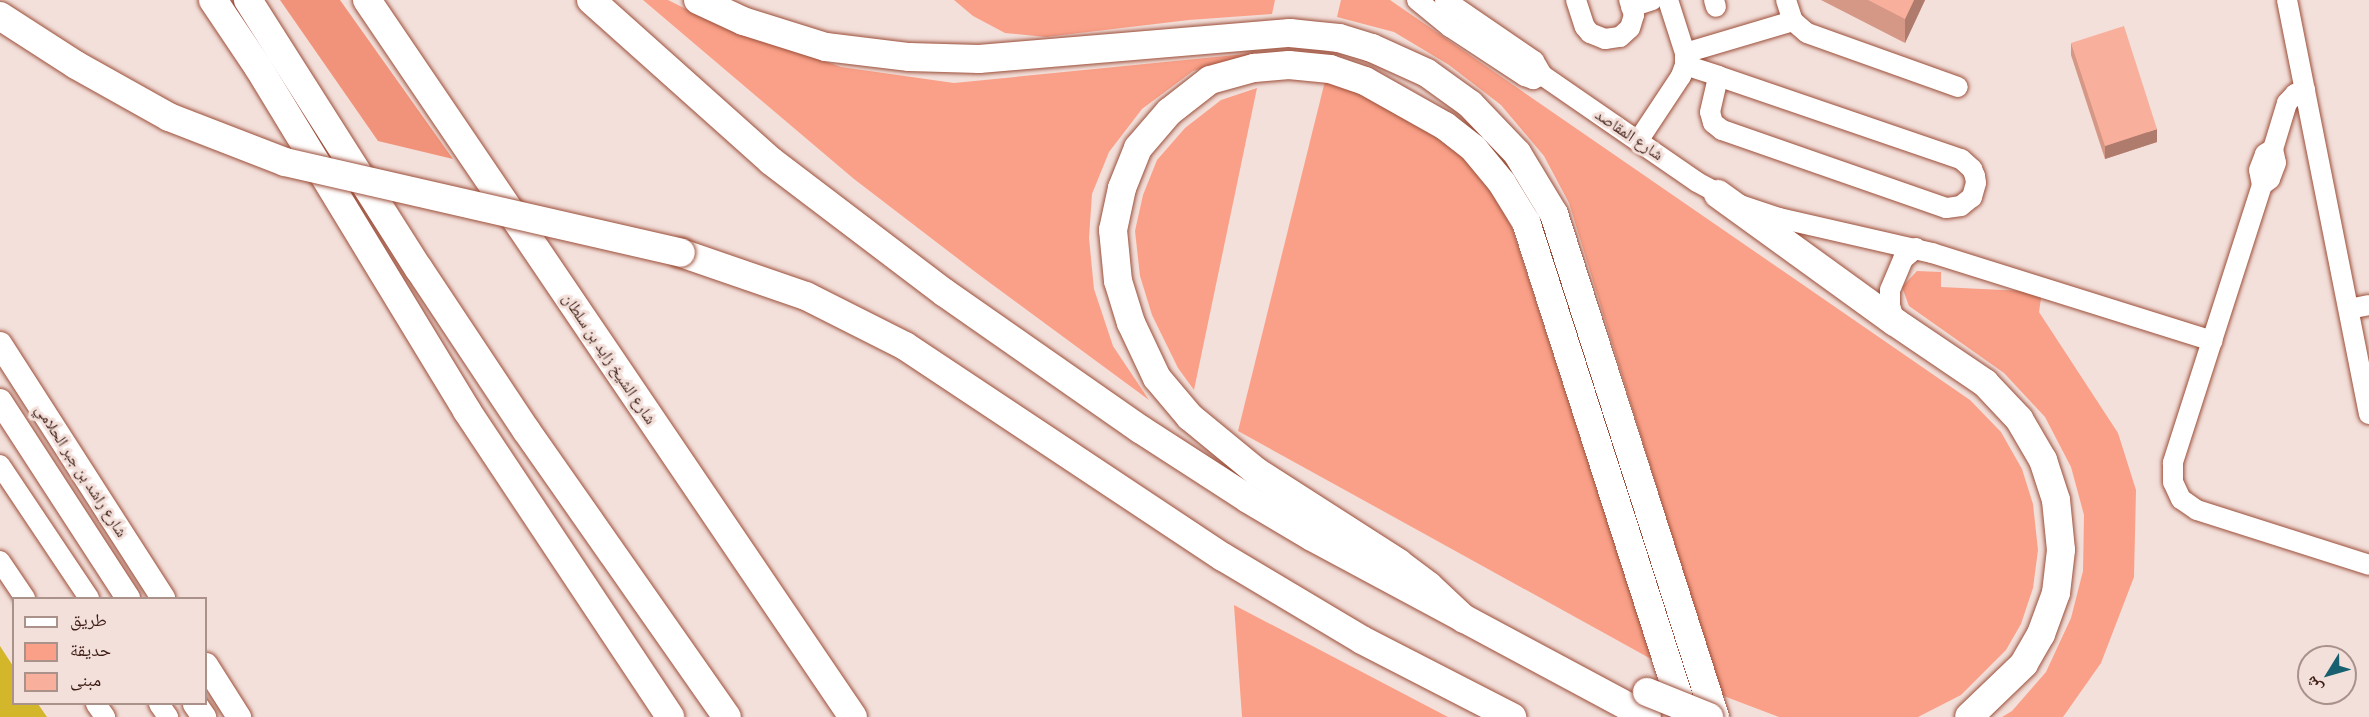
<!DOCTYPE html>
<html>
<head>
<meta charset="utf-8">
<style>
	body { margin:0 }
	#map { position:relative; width:2369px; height:717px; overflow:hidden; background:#f3e0db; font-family:"Roboto Condensed","Noto Naskh Arabic",sans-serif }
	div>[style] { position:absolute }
	.green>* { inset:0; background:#faa088 }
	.forest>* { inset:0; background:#f1937a }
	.water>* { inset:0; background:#d4b62a }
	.roads { filter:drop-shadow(0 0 2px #9c4e39) drop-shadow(0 0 2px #9c4e39) }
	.minor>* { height:20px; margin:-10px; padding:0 10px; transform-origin:10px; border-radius:10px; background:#fff }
	.major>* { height:24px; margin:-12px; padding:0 12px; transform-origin:12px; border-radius:12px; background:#fff }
	.highway>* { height:28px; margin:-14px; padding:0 14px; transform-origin:14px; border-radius:14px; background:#fff }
	.bridges { filter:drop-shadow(0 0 2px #9c4e39) drop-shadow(0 0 2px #9c4e39) }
	.highway-bridge>* { height:28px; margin:-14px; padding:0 14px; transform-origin:14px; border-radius:14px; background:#fff }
	.wall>* { inset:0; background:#d59786 }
	.shaded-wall>* { inset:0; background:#ae7b6d }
	.building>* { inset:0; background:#f8b09c }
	span { translate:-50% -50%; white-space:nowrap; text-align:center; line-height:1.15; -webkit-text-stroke:6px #f3e0db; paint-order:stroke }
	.street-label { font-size:16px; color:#3d1c13 }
	.legend { position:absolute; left:12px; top:597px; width:195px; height:108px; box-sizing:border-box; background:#f3e0db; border:2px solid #aa928b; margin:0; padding:8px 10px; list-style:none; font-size:18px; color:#3d1c13 }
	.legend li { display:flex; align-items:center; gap:12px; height:30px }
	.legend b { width:30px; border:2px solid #aa928b }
	.north { position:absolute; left:2297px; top:645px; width:60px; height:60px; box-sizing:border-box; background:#f3e0db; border:2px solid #aa928b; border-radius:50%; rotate:233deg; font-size:16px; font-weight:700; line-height:24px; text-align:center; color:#3d1c13 }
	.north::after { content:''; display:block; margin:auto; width:21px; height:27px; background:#18606f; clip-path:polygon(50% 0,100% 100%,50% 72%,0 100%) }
</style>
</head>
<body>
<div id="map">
	<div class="green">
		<i style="clip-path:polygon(643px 0,668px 0,708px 20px,841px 67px,954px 83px,1256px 53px,1193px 71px,1142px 109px,1109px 152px,1092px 194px,1089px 238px,1094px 289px,1113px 346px,1149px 400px,978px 274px,854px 179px)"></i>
		<i style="clip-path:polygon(954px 0,1275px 0,1272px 14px,1189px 20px,1046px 37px,1005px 33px,973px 16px)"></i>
		<i style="clip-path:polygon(1341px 0,1390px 0,1970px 400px,2001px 432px,2022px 469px,2033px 504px,2038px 550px,2033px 588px,2021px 624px,2006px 650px,1961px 695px,1918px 717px,1779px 717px,1721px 695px,1569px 203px,1544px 156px,1501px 105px,1449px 65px,1394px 32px,1337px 17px)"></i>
		<i style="clip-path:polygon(1326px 77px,1438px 129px,1493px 190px,1512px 228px,1653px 660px,1238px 431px)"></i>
		<i style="clip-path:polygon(1257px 88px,1194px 390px,1178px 368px,1152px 315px,1140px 276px,1135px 231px,1143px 195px,1157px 160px,1185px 128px,1221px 100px)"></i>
		<i style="clip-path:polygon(1917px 271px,1941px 272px,1941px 287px,2042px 292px,2039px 312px,2118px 433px,2136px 490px,2134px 577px,2101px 663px,2063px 717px,2002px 717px,2012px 711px,2046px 672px,2071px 618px,2083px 571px,2084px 515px,2071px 467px,2045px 417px,2004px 373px,1909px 306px,1902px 287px)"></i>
		<i style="clip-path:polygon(1234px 605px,1448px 717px,1242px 717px)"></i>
	</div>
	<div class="forest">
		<i style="clip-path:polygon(280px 0,340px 0,453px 159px,378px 141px)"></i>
	</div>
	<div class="water">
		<i style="clip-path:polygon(0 646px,13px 666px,14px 704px,38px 704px,47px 717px,0 717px)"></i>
	</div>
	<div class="roads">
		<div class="minor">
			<i style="left:1417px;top:0;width:43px;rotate:39.3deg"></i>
			<i style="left:1450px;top:27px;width:90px;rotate:33.2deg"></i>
			<i style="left:1525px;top:76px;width:9px;rotate:21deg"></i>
			<i style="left:1533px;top:79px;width:10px;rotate:-24deg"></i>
			<i style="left:1445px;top:0;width:108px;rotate:34.4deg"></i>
			<i style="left:1534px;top:61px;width:16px;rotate:60deg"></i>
			<i style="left:1542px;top:75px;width:188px;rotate:34.6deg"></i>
			<i style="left:1697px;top:182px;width:49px;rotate:28.1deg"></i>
			<i style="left:1740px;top:205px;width:41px;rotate:18.4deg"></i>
			<i style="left:1779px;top:218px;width:157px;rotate:12.9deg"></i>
			<i style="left:1932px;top:253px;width:294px;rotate:17.4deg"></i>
			<i style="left:1576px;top:0;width:28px;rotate:72deg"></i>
			<i style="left:1585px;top:27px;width:8px;rotate:50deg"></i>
			<i style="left:1590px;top:33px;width:16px;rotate:22deg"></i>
			<i style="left:1605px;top:39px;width:15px;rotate:-8deg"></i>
			<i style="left:1620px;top:37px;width:13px;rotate:-42deg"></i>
			<i style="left:1630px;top:28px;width:14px;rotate:-73deg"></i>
			<i style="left:1634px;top:15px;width:16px;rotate:-108deg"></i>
			<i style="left:1714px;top:0;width:7px;rotate:74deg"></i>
			<i style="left:1786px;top:0;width:22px;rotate:72deg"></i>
			<i style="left:1793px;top:21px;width:18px;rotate:41deg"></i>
			<i style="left:1807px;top:33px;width:160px;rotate:19.7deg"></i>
			<i style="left:2287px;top:0;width:422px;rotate:78.8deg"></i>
			<i style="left:1631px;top:7px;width:22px;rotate:-18deg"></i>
			<i style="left:1685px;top:53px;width:113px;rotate:-16.5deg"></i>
			<i style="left:1685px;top:65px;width:35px;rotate:18deg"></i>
			<i style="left:1718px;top:76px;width:257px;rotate:18.9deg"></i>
			<i style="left:1961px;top:159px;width:15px;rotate:42deg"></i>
			<i style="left:1972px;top:169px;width:8px;rotate:67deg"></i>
			<i style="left:1975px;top:176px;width:7px;rotate:82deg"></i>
			<i style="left:1976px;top:183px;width:15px;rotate:106deg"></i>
			<i style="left:1972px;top:197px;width:14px;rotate:141deg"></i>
			<i style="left:1961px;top:206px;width:15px;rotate:172deg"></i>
			<i style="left:1946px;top:208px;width:237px;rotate:-160.8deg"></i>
			<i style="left:1722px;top:130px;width:11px;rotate:-142deg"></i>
			<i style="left:1713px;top:123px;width:11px;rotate:-105deg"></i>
			<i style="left:1710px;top:112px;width:37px;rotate:-77deg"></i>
			<i style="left:1638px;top:141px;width:78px;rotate:-56.5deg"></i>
			<i style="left:1681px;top:76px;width:12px;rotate:-70deg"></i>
			<i style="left:1685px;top:65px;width:12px;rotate:-90deg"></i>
			<i style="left:1685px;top:53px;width:56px;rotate:-107.8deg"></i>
			<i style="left:2273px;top:149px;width:14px;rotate:78deg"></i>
			<i style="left:2276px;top:163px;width:17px;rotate:111deg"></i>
			<i style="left:2270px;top:179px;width:10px;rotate:143deg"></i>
			<i style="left:2262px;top:185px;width:292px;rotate:107.8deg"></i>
			<i style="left:2173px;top:463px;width:19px;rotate:90deg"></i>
			<i style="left:2173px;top:482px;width:19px;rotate:65deg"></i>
			<i style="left:2181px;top:499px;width:19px;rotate:35deg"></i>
			<i style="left:2197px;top:510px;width:181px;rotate:17.7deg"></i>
			<i style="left:2262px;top:185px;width:15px;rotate:-101deg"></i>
			<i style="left:2259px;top:170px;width:17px;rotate:-69deg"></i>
			<i style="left:2265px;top:154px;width:9px;rotate:-32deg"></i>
			<i style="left:2273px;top:149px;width:48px;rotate:-73.1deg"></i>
			<i style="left:2287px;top:103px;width:12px;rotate:-48deg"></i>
			<i style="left:2295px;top:94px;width:11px;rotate:-22deg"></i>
			<i style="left:2349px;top:309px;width:20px;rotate:-11deg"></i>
			<i style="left:1895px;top:322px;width:17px;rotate:-107deg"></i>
			<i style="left:1890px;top:306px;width:16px;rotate:-90deg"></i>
			<i style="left:1890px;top:290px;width:34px;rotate:-67deg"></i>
			<i style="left:1903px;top:259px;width:17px;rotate:-40deg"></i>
			<i style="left:0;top:465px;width:160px;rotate:56.2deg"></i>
			<i style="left:0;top:561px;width:45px;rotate:56deg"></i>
			<i style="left:96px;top:704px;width:16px;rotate:55deg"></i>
			<i style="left:159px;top:704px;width:16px;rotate:55deg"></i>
		</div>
		<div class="major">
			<i style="left:0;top:344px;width:302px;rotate:57.3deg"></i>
			<i style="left:0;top:401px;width:235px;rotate:57deg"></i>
			<i style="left:206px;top:665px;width:62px;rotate:57.6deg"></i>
			<i style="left:195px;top:704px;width:16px;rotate:55deg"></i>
		</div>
		<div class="highway">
			<i style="left:213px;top:0;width:81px;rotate:56.1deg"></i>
			<i style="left:258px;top:67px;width:403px;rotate:58.7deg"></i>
			<i style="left:467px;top:411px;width:367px;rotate:56.4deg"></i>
			<i style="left:248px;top:0;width:319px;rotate:57.6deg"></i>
			<i style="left:419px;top:269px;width:193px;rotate:56.4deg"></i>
			<i style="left:526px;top:430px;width:350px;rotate:55deg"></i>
			<i style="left:367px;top:0;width:866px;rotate:55.87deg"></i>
			<i style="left:591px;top:0;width:241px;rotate:41.8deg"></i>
			<i style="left:771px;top:161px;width:218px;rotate:37.2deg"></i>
			<i style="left:945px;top:293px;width:238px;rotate:34.9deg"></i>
			<i style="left:1140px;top:429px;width:129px;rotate:32.9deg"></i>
			<i style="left:1248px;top:499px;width:74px;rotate:30.7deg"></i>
			<i style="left:1312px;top:537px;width:380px;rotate:28.2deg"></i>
			<i style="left:698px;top:0;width:50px;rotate:25deg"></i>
			<i style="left:743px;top:21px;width:87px;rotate:17.4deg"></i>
			<i style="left:826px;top:47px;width:84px;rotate:6.9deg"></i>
			<i style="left:909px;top:57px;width:70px;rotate:1.6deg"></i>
			<i style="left:979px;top:59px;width:312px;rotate:-4.8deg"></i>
			<i style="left:1290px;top:33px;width:49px;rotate:5.8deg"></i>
			<i style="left:1339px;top:38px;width:34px;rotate:17deg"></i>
			<i style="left:1372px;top:48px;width:60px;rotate:24.4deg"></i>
			<i style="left:1427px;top:73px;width:53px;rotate:35.8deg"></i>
			<i style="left:1470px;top:104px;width:68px;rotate:46.2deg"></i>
			<i style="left:1517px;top:153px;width:71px;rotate:58.8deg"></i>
			<i style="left:1554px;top:214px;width:528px;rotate:72.25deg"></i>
			<i style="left:1718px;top:194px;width:218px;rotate:35.9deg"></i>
			<i style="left:1895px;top:322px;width:109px;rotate:34.1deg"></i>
			<i style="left:1985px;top:383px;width:50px;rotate:46.6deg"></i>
			<i style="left:2019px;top:419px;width:48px;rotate:59.7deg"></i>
			<i style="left:2043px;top:460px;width:42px;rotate:72deg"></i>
			<i style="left:2056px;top:500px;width:50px;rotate:84.3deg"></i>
			<i style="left:2061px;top:550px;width:43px;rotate:96.6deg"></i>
			<i style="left:2056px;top:593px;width:44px;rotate:110.1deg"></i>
			<i style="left:2041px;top:634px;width:34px;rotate:120deg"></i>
			<i style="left:2024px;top:664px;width:76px;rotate:136.1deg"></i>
			<i style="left:681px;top:253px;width:132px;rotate:19deg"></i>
			<i style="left:806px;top:296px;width:111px;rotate:26.8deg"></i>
			<i style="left:905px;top:346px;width:382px;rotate:33.6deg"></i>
			<i style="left:1223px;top:557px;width:162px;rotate:30.8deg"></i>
			<i style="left:1362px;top:640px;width:169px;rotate:27.2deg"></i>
			<i style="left:1464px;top:619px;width:48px;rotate:-136.7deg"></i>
			<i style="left:1429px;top:586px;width:38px;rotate:-143deg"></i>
			<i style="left:1399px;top:563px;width:169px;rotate:-147.3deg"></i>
			<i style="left:1257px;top:472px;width:87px;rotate:-140.6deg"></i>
			<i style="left:1190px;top:417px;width:51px;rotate:-130.2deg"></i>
			<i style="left:1157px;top:378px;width:61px;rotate:-115.3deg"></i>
			<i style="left:1131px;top:323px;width:44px;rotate:-107.2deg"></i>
			<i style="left:1118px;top:281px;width:51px;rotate:-95.6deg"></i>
			<i style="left:1113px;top:230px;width:43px;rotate:-77.9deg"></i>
			<i style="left:1122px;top:188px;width:43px;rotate:-68.2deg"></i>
			<i style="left:1138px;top:148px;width:48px;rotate:-49.3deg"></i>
			<i style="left:1169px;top:112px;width:52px;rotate:-38deg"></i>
			<i style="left:1210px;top:80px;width:46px;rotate:-15.3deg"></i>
			<i style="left:1254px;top:68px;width:35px;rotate:-5deg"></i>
			<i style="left:1289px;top:65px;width:41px;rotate:5.6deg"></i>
			<i style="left:1330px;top:69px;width:37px;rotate:19deg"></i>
			<i style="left:1365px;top:81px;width:92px;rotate:29.4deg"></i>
			<i style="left:1445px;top:126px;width:37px;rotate:38deg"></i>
			<i style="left:1474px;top:149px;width:44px;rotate:50.5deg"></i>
			<i style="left:1502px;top:183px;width:46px;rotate:58.4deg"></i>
			<i style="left:1526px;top:222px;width:520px;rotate:72.19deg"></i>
		</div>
	</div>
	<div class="bridges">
		<div class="highway-bridge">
			<i style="left:0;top:16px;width:90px;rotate:32.8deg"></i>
			<i style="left:76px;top:65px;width:107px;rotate:29.2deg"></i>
			<i style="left:169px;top:117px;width:124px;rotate:21.2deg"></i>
			<i style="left:285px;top:162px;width:406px;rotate:12.9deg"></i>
			<i style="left:1647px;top:692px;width:67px;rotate:22deg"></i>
		</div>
	</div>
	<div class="wall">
		<i style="clip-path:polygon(1821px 0,1925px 0,1905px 43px)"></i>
		<i style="clip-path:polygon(2071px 43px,2157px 142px,2105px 159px,2071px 55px)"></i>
	</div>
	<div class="shaded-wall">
		<i style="clip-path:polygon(1914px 0,1925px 0,1905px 43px,1905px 19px)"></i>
		<i style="clip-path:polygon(2157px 129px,2157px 142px,2105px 159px,2105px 146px)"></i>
	</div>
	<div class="building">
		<i style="clip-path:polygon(1868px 0,1914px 0,1905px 19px)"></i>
		<i style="clip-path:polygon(2124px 26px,2157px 129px,2105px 146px,2071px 43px)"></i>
	</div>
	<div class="street-label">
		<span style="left:1629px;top:135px;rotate:34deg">شارع المقاصد</span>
		<span style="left:609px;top:359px;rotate:56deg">شارع الشيخ زايد بن سلطان</span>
		<span style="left:81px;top:471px;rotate:57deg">شارع راشد بن جبر الحلامي</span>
	</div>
	<ul class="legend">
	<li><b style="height:8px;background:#fff"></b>طريق</li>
	<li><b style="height:16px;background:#faa088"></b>حديقة</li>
	<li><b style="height:16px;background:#f8b09c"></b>مبنى</li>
	</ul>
	<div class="north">ش</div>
</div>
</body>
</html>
